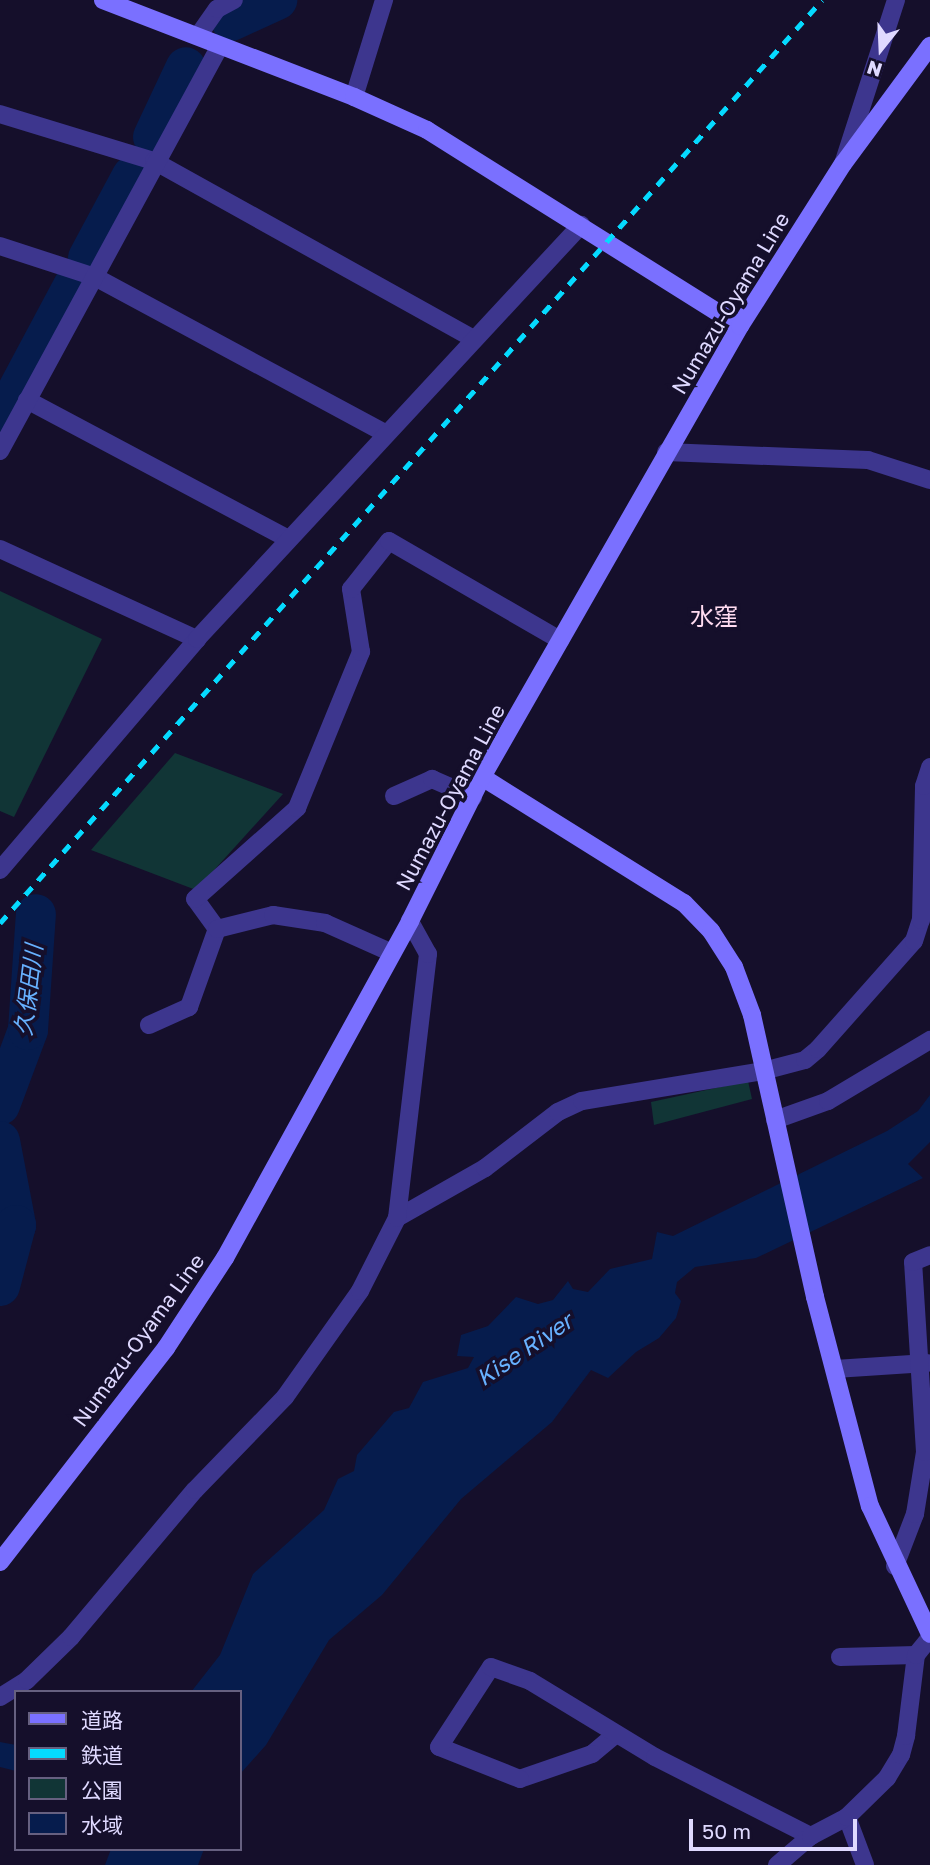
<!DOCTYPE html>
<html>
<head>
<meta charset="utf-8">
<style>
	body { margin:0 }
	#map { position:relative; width:930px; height:1865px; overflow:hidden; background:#150f2b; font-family:"Golos Text","Noto Sans JP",sans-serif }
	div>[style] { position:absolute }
	.green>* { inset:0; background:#113536 }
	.water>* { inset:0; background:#061c4d }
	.river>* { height:40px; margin:-20px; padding:0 20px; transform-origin:20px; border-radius:20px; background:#061c4d }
	.street>* { height:18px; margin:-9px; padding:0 9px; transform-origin:9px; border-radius:9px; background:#3d368e }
	.secondary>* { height:18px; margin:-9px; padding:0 9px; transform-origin:9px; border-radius:9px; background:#7a70ff }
	.rail>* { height:5px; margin-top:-2.5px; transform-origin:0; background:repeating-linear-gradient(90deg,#05daff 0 10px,transparent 0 19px) }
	span { translate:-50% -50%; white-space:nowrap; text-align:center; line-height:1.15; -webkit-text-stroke:7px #150f2b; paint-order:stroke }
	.street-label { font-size:21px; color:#dfd9ff }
	.water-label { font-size:23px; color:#67b1ff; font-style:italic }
	.quarter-label { font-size:24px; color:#ffdbf0 }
	.legend { position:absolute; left:14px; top:1690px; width:228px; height:161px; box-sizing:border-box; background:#150f2b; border:2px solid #666080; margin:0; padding:9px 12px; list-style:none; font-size:21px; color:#dfd9ff }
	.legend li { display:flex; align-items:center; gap:14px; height:35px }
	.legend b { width:35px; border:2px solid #666080 }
	.north { position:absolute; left:846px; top:14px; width:70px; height:70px; -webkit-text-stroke:5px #150f2b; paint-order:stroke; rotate:198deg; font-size:19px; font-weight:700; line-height:28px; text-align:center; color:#dfd9ff }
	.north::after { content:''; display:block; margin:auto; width:24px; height:32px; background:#dfd9ff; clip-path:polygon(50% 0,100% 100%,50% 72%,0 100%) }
	.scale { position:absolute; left:689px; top:1819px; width:168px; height:32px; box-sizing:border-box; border:4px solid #dfd9ff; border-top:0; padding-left:9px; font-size:21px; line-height:24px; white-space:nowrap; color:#dfd9ff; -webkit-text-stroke:5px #150f2b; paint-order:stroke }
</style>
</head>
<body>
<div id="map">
	<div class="green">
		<i style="clip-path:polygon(0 591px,102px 639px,14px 817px,0 811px)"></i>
		<i style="clip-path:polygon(175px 753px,283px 794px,196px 890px,91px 850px)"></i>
		<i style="clip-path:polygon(748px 1081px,752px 1099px,654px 1125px,651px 1102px)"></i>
	</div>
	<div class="water">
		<i style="clip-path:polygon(930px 1095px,930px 1142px,908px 1164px,923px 1178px,756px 1258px,695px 1267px,677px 1282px,675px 1293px,681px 1301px,676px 1318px,659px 1338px,636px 1352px,608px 1378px,591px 1370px,552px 1422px,461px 1499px,382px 1595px,329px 1640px,266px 1745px,240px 1774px,240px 1692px,191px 1692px,220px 1655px,253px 1574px,324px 1510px,338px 1479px,354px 1471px,357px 1455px,394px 1412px,409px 1408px,423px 1382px,468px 1368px,474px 1357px,457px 1356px,461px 1335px,488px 1326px,516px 1297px,538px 1304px,553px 1300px,568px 1281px,573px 1289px,588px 1292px,610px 1269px,652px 1259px,657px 1232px,673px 1236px,887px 1131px,918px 1111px)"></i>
		<i style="clip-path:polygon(0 1742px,16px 1745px,16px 1771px,0 1767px)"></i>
		<i style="clip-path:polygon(111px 1849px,204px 1849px,198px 1865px,105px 1865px)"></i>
	</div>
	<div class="river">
		<i style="left:231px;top:21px;width:51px;rotate:-24.5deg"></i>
		<i style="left:153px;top:137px;width:77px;rotate:-64.8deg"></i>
		<i style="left:88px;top:258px;width:93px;rotate:-61.8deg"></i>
		<i style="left:0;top:423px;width:155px;rotate:-61.9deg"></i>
		<i style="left:0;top:1105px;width:80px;rotate:-69.5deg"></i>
		<i style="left:28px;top:1030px;width:116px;rotate:-86.1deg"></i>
		<i style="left:0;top:1141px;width:86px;rotate:79.2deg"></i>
		<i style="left:16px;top:1225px;width:63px;rotate:104.7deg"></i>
	</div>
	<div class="street">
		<i style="left:198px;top:36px;width:33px;rotate:-55deg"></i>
		<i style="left:217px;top:9px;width:19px;rotate:-28deg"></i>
		<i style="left:354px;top:97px;width:102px;rotate:-72.8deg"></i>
		<i style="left:0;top:114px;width:161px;rotate:17deg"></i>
		<i style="left:154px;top:161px;width:366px;rotate:29.1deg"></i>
		<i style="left:844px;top:161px;width:169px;rotate:-72.1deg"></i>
		<i style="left:0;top:246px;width:100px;rotate:18.1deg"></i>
		<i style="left:95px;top:277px;width:329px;rotate:28.3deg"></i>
		<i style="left:27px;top:400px;width:296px;rotate:28deg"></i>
		<i style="left:0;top:451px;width:461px;rotate:-61.5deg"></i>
		<i style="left:666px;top:452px;width:202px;rotate:2.3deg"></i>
		<i style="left:868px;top:460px;width:65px;rotate:17.9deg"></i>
		<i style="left:0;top:549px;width:217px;rotate:24.6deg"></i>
		<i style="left:394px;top:796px;width:42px;rotate:-24.1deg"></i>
		<i style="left:432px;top:779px;width:45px;rotate:23.7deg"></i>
		<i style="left:0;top:870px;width:304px;rotate:-49.5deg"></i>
		<i style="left:197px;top:639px;width:565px;rotate:-47.15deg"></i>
		<i style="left:217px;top:929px;width:37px;rotate:-126deg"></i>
		<i style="left:195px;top:899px;width:137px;rotate:-41.7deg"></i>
		<i style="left:297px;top:808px;width:169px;rotate:-67.7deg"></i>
		<i style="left:361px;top:652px;width:64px;rotate:-99deg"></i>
		<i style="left:351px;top:589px;width:61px;rotate:-51.6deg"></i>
		<i style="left:389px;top:541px;width:198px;rotate:30.1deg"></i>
		<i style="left:149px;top:1025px;width:44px;rotate:-24.2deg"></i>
		<i style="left:189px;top:1007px;width:83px;rotate:-70.3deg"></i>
		<i style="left:217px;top:929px;width:58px;rotate:-14deg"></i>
		<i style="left:273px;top:915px;width:53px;rotate:8.7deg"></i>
		<i style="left:325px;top:923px;width:73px;rotate:24.1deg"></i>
		<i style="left:775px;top:1120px;width:56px;rotate:-19.7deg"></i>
		<i style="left:828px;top:1101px;width:119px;rotate:-30.9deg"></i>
		<i style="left:397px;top:1218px;width:101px;rotate:-29.6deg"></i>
		<i style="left:485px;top:1168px;width:92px;rotate:-37.5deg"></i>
		<i style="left:558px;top:1112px;width:26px;rotate:-25deg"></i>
		<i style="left:582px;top:1101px;width:183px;rotate:-9.4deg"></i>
		<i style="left:763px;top:1071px;width:43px;rotate:-14.7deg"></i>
		<i style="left:805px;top:1060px;width:17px;rotate:-40deg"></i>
		<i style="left:818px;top:1049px;width:144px;rotate:-48.4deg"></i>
		<i style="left:914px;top:941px;width:22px;rotate:-72deg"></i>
		<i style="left:921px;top:920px;width:134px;rotate:-88.7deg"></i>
		<i style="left:924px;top:786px;width:20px;rotate:-72deg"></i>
		<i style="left:835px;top:1369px;width:92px;rotate:-3.7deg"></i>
		<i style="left:895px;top:1566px;width:56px;rotate:-69deg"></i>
		<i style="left:915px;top:1514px;width:63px;rotate:-80.8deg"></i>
		<i style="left:925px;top:1452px;width:190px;rotate:-93.6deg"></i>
		<i style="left:913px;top:1262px;width:18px;rotate:-22deg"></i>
		<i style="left:840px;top:1657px;width:76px;rotate:-1.5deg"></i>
		<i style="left:0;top:1697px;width:32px;rotate:-32deg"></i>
		<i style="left:27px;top:1680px;width:62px;rotate:-44.3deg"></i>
		<i style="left:71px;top:1637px;width:192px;rotate:-49.9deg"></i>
		<i style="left:195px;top:1490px;width:129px;rotate:-45.9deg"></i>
		<i style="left:285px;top:1397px;width:130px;rotate:-54.7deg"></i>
		<i style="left:360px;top:1291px;width:82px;rotate:-63.1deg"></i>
		<i style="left:397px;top:1218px;width:266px;rotate:-83.3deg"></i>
		<i style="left:428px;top:954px;width:38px;rotate:-119deg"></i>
		<i style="left:616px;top:1734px;width:31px;rotate:140deg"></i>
		<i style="left:592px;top:1754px;width:76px;rotate:160.9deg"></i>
		<i style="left:520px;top:1779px;width:87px;rotate:-158.4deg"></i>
		<i style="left:439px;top:1747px;width:95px;rotate:-57deg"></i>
		<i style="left:491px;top:1667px;width:41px;rotate:19.7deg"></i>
		<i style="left:530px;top:1681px;width:146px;rotate:31.3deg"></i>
		<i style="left:655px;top:1757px;width:175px;rotate:26.9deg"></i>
		<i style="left:847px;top:1817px;width:51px;rotate:69.4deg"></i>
		<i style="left:777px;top:1865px;width:45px;rotate:-40.5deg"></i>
		<i style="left:811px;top:1836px;width:41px;rotate:-27.8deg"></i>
		<i style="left:847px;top:1817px;width:56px;rotate:-44.3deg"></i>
		<i style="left:887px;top:1778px;width:27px;rotate:-59deg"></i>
		<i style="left:901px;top:1755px;width:20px;rotate:-75deg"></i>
		<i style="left:906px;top:1736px;width:82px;rotate:-83deg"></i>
		<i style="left:916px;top:1655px;width:22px;rotate:-51deg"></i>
	</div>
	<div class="secondary">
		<i style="left:103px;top:0;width:269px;rotate:21.1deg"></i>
		<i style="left:354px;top:97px;width:80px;rotate:24.3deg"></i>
		<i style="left:427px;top:130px;width:369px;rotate:32.1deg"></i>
		<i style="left:482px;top:777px;width:238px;rotate:32deg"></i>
		<i style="left:684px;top:903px;width:39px;rotate:46deg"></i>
		<i style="left:711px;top:931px;width:43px;rotate:57.4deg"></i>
		<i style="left:734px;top:967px;width:51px;rotate:69.4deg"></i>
		<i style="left:752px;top:1015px;width:289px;rotate:77.4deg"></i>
		<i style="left:815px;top:1297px;width:216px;rotate:75.3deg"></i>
		<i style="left:870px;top:1506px;width:141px;rotate:64.9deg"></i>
		<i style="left:0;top:1562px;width:271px;rotate:-52.2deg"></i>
		<i style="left:166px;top:1348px;width:108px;rotate:-56.8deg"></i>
		<i style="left:225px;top:1258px;width:384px;rotate:-61.2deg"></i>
		<i style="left:410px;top:921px;width:161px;rotate:-63.4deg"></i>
		<i style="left:482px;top:777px;width:520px;rotate:-60.23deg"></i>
		<i style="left:740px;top:326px;width:192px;rotate:-57.6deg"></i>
		<i style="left:843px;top:164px;width:147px;rotate:-53.6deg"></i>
	</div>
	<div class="rail">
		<i style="left:0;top:923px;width:1236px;rotate:-48.31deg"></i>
	</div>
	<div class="street-label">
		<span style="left:730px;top:303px;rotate:-59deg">Numazu-Oyama Line</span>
		<span style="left:450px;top:797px;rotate:-62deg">Numazu-Oyama Line</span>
		<span style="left:138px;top:1340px;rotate:-54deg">Numazu-Oyama Line</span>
	</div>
	<div class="water-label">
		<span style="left:28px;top:990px;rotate:-83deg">久保田川</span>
		<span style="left:524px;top:1349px;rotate:-34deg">Kise River</span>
	</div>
	<div class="quarter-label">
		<span style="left:714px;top:616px">水窪</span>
	</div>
	<ul class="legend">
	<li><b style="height:9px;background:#7a70ff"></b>道路</li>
	<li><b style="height:9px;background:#05daff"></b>鉄道</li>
	<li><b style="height:19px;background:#113536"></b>公園</li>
	<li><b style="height:19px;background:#061c4d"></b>水域</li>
	</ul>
	<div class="north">N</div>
	<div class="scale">50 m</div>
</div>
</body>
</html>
